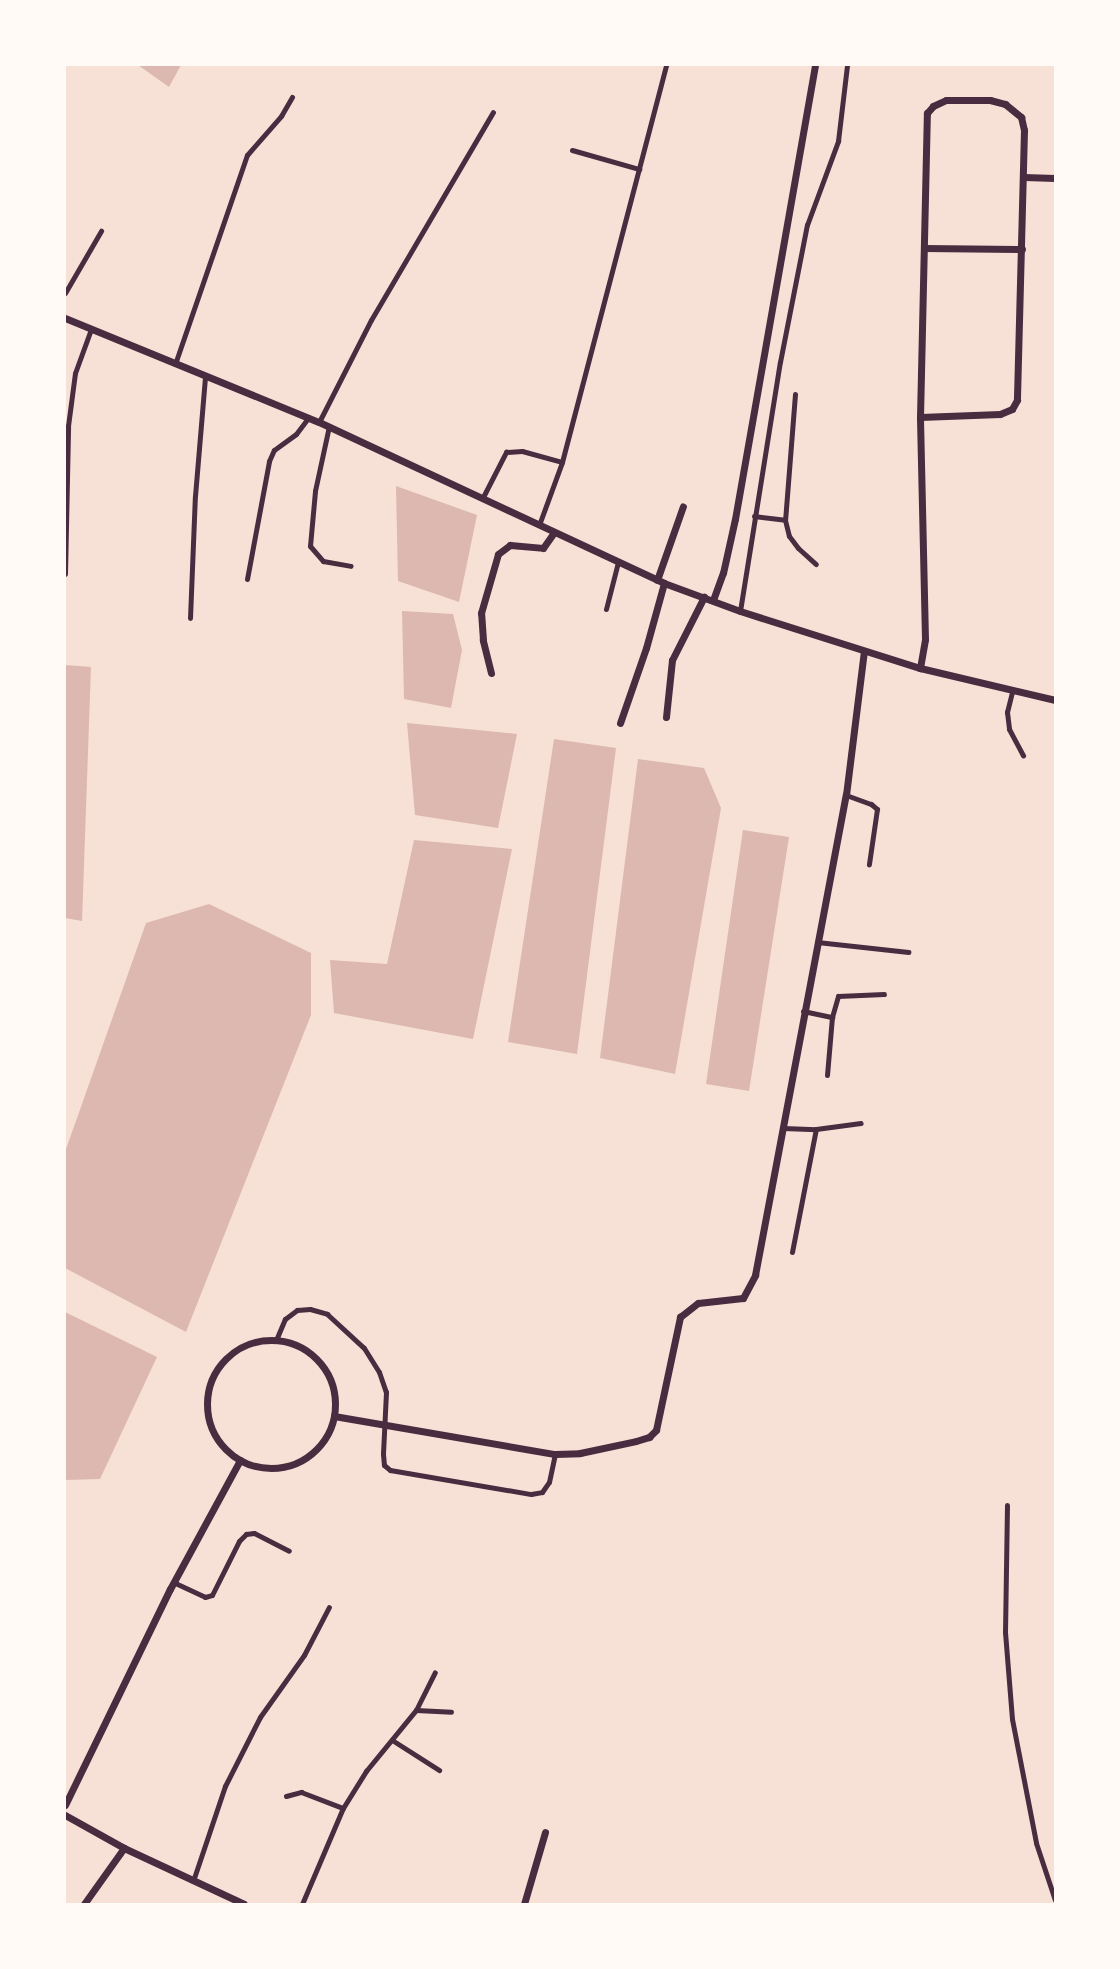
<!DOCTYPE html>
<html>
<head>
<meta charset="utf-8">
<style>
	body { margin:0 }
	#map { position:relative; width:1120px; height:1969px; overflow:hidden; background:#f7e1d7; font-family:Jost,sans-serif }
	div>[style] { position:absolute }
	.water>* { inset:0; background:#dcb8b0 }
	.service>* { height:5px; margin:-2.5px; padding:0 2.5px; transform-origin:2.5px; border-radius:2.5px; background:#4a2c40 }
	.minor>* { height:7px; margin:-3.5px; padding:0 3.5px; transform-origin:3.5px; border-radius:3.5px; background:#4a2c40 }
	.minor>.ring { margin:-3.5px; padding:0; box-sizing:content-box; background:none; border:7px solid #4a2c40; border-radius:50% }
	span { translate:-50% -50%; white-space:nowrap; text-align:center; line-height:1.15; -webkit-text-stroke:7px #fffaf5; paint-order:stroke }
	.frame { position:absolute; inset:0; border:66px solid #fffaf5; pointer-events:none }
</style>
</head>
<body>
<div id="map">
	<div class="water">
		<i style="clip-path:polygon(138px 65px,181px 65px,169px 87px)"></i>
		<i style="clip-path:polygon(396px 486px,477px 515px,459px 602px,398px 581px)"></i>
		<i style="clip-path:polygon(402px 611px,453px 614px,462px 650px,451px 708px,404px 699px)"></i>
		<i style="clip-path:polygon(65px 665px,91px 667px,82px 921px,65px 918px)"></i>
		<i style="clip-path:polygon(407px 723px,517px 734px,498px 828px,415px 815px)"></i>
		<i style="clip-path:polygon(554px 739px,616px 748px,577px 1054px,508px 1042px)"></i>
		<i style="clip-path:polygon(638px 759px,704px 768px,721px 808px,675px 1074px,600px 1058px)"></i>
		<i style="clip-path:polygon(743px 830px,789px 837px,749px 1091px,706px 1084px)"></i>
		<i style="clip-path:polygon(414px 840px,512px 849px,473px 1039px,334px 1013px,330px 960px,387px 964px)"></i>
		<i style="clip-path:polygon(209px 904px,311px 953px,311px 1015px,186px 1332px,65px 1268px,65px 1152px,146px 923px)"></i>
		<i style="clip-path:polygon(65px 1312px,157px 1357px,100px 1479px,65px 1480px)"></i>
	</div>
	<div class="service">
		<i style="left:572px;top:150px;width:70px;rotate:15.8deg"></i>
		<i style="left:65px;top:293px;width:72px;rotate:-59.9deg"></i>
		<i style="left:175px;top:364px;width:221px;rotate:-71deg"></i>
		<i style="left:247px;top:155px;width:52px;rotate:-48.9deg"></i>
		<i style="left:281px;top:116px;width:22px;rotate:-60deg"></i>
		<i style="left:795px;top:394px;width:126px;rotate:94.5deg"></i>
		<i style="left:785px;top:520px;width:16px;rotate:76deg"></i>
		<i style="left:789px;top:536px;width:15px;rotate:53deg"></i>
		<i style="left:798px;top:548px;width:24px;rotate:42deg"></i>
		<i style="left:319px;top:422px;width:114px;rotate:-63deg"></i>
		<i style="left:371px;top:320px;width:241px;rotate:-59.6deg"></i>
		<i style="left:329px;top:426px;width:66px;rotate:102.2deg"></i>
		<i style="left:315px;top:491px;width:55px;rotate:95.2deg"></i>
		<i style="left:310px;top:546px;width:20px;rotate:49deg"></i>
		<i style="left:323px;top:561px;width:28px;rotate:10deg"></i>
		<i style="left:483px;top:497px;width:51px;rotate:-62.9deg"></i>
		<i style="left:506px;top:452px;width:16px;rotate:-4deg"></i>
		<i style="left:522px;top:451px;width:41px;rotate:15.4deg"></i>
		<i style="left:754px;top:516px;width:31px;rotate:7deg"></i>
		<i style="left:539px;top:525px;width:67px;rotate:-69.9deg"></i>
		<i style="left:562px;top:462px;width:410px;rotate:-75.3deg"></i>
		<i style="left:65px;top:574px;width:148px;rotate:-88.8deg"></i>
		<i style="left:68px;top:426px;width:53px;rotate:-82.5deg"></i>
		<i style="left:75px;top:373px;width:47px;rotate:-70deg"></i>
		<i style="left:247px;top:579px;width:120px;rotate:-79.4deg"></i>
		<i style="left:269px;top:461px;width:12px;rotate:-66deg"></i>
		<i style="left:274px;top:450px;width:27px;rotate:-36deg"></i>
		<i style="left:296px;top:434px;width:21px;rotate:-53deg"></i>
		<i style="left:606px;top:609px;width:49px;rotate:-75.7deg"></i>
		<i style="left:740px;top:611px;width:252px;rotate:-80.9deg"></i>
		<i style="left:780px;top:362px;width:140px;rotate:-78.9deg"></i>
		<i style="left:807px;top:225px;width:90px;rotate:-69.7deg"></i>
		<i style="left:838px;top:141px;width:77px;rotate:-83.2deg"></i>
		<i style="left:190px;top:618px;width:122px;rotate:-87.7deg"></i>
		<i style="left:195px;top:496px;width:120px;rotate:-85.2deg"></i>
		<i style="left:1012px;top:692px;width:21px;rotate:104deg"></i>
		<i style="left:1007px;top:712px;width:17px;rotate:83deg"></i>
		<i style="left:1009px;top:729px;width:30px;rotate:62deg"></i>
		<i style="left:846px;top:795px;width:27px;rotate:20deg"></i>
		<i style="left:871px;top:804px;width:8px;rotate:40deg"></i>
		<i style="left:877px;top:809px;width:56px;rotate:98.3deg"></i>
		<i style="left:817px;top:942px;width:92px;rotate:6.3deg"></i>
		<i style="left:803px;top:1011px;width:30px;rotate:12deg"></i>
		<i style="left:827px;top:1075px;width:58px;rotate:-85.1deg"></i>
		<i style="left:832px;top:1017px;width:22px;rotate:-74deg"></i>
		<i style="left:838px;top:996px;width:46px;rotate:-2.5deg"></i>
		<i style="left:783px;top:1128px;width:33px;rotate:2deg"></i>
		<i style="left:792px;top:1252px;width:125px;rotate:-79deg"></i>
		<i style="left:816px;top:1129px;width:45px;rotate:-7.6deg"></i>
		<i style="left:276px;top:1340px;width:23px;rotate:-67deg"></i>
		<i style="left:285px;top:1319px;width:15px;rotate:-37deg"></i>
		<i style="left:297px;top:1310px;width:13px;rotate:-4deg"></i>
		<i style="left:310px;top:1309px;width:18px;rotate:16deg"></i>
		<i style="left:327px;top:1314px;width:50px;rotate:42.6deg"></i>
		<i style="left:364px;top:1348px;width:28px;rotate:58deg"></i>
		<i style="left:379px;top:1372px;width:21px;rotate:71deg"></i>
		<i style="left:386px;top:1392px;width:62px;rotate:92.8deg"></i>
		<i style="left:383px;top:1454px;width:11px;rotate:85deg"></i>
		<i style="left:384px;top:1465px;width:8px;rotate:40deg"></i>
		<i style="left:390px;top:1470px;width:143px;rotate:9.7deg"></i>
		<i style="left:531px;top:1494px;width:11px;rotate:-10deg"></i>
		<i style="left:542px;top:1492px;width:12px;rotate:-55deg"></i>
		<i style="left:549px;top:1482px;width:29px;rotate:-78deg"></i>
		<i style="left:1007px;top:1505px;width:127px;rotate:90.9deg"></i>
		<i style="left:1005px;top:1632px;width:87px;rotate:85.4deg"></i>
		<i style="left:1012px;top:1719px;width:126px;rotate:79deg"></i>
		<i style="left:1036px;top:1843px;width:60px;rotate:71.6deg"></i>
		<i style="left:173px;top:1582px;width:35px;rotate:25deg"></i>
		<i style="left:205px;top:1597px;width:7px;rotate:-16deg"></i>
		<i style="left:212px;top:1595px;width:60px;rotate:-63.4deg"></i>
		<i style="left:239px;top:1541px;width:10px;rotate:-45deg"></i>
		<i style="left:246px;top:1534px;width:8px;rotate:-7deg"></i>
		<i style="left:254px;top:1533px;width:39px;rotate:27deg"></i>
		<i style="left:416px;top:1710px;width:35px;rotate:3deg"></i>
		<i style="left:392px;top:1740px;width:56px;rotate:32.6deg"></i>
		<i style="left:286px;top:1796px;width:16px;rotate:-15deg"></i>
		<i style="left:301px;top:1792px;width:45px;rotate:20.9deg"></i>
		<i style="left:193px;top:1881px;width:100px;rotate:-71.4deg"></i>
		<i style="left:225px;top:1786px;width:77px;rotate:-63.1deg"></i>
		<i style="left:260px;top:1717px;width:76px;rotate:-54.6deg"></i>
		<i style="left:304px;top:1655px;width:54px;rotate:-62.5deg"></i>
		<i style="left:302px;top:1904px;width:104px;rotate:-66.9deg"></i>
		<i style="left:343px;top:1808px;width:44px;rotate:-58.1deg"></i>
		<i style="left:366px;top:1771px;width:79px;rotate:-50.7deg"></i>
		<i style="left:416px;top:1710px;width:42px;rotate:-63.4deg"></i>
	</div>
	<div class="minor">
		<i style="left:1024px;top:177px;width:31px;rotate:2deg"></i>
		<i style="left:924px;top:248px;width:98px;rotate:0.6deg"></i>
		<i style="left:65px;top:318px;width:274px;rotate:22.3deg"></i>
		<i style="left:319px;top:422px;width:381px;rotate:25deg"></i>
		<i style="left:664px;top:583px;width:81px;rotate:20.2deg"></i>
		<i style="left:740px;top:611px;width:189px;rotate:17.6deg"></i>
		<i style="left:920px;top:668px;width:139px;rotate:13.3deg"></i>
		<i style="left:657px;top:580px;width:78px;rotate:-70.6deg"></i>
		<i style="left:713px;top:600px;width:29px;rotate:-70deg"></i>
		<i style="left:723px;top:573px;width:55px;rotate:-77.5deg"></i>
		<i style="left:735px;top:519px;width:461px;rotate:-80deg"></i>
		<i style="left:920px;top:668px;width:29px;rotate:-80deg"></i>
		<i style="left:925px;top:639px;width:222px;rotate:-91.3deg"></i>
		<i style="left:920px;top:417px;width:304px;rotate:-88.7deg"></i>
		<i style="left:927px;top:113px;width:9px;rotate:-49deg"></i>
		<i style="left:933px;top:106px;width:14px;rotate:-25deg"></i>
		<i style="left:946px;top:100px;width:44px"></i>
		<i style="left:990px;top:100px;width:16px;rotate:15deg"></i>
		<i style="left:1005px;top:104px;width:21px;rotate:39deg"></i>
		<i style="left:1021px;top:117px;width:13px;rotate:77deg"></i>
		<i style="left:1024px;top:130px;width:270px;rotate:91.5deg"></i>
		<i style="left:1017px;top:400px;width:10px;rotate:119deg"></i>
		<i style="left:1012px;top:409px;width:13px;rotate:157deg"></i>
		<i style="left:1000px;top:414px;width:80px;rotate:177.9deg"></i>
		<i style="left:491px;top:673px;width:34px;rotate:-104deg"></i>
		<i style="left:483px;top:640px;width:27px;rotate:-94deg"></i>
		<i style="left:481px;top:613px;width:61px;rotate:-73.9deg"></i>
		<i style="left:498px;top:554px;width:15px;rotate:-37deg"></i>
		<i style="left:510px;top:545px;width:33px;rotate:5deg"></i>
		<i style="left:543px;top:548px;width:19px;rotate:-55deg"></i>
		<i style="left:666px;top:717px;width:57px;rotate:-84deg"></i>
		<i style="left:672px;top:660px;width:71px;rotate:-63.1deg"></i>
		<i style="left:620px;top:723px;width:79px;rotate:-70.9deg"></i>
		<i style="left:646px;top:648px;width:67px;rotate:-74.5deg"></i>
		<i class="ring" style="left:207px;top:1340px;width:121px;height:121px"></i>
		<i style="left:334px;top:1416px;width:224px;rotate:9.8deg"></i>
		<i style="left:555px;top:1454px;width:25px;rotate:-2deg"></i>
		<i style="left:580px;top:1453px;width:57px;rotate:-12.1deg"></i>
		<i style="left:636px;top:1441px;width:14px;rotate:-17deg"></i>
		<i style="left:649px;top:1437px;width:10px;rotate:-45deg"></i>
		<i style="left:656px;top:1430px;width:116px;rotate:-78deg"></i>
		<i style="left:680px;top:1317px;width:23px;rotate:-38deg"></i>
		<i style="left:698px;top:1303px;width:45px;rotate:-6.3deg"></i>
		<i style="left:743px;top:1298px;width:26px;rotate:-62deg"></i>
		<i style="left:755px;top:1275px;width:489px;rotate:-79.3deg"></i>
		<i style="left:846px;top:795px;width:145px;rotate:-82.9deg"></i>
		<i style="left:65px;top:1805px;width:240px;rotate:-64.1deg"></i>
		<i style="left:170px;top:1589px;width:147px;rotate:-61.5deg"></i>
		<i style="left:65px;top:1815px;width:68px;rotate:29.2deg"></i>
		<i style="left:124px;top:1848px;width:132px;rotate:25deg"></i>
		<i style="left:84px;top:1904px;width:69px;rotate:-54.5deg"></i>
		<i style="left:524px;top:1904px;width:75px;rotate:-73.7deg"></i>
	</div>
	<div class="frame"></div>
</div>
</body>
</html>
